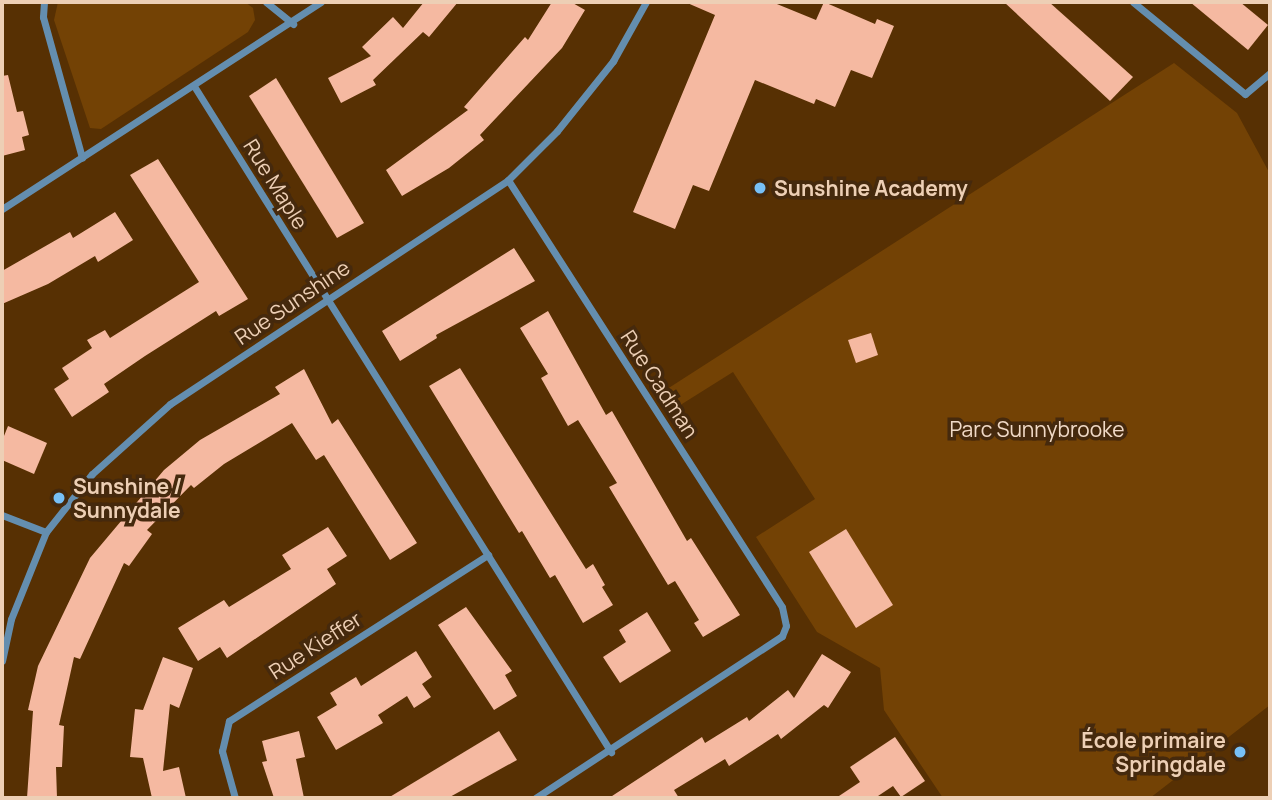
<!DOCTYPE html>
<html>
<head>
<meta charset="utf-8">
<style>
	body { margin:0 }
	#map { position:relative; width:1272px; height:800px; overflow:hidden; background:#573003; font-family:Manrope,sans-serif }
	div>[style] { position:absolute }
	.green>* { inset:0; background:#734205 }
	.building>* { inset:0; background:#f5b9a1 }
	.minor>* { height:7px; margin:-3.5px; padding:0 3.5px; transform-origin:3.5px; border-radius:3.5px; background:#648eaf }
	.dots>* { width:19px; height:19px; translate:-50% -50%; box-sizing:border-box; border:4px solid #45290d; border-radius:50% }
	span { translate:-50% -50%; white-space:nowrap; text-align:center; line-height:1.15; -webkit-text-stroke:7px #45290d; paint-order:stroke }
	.street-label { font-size:21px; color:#edcfb5 }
	.poi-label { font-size:21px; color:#edcfb5; font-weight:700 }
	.left { translate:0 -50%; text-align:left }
	.right { translate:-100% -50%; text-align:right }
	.park-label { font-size:21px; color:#f1dac7 }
	.frame { position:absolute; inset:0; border:4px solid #edcfb5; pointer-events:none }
</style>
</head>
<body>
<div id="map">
	<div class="green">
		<i style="clip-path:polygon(58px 2px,245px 2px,253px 8px,255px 20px,248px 32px,101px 129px,90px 128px,54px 20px)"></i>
		<i style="clip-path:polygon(1174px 63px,1237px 113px,1270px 174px,1270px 705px,1150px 798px,943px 798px,884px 710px,880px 668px,817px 632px,756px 537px,815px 499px,733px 372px,674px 409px,664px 391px)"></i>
	</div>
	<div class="building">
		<i style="clip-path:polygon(424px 2px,458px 2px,429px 37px,423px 32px,373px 80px,376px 85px,341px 103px,328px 78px,371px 56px,362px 47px,393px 17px,403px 28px)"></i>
		<i style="clip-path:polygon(552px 2px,571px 2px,585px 10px,562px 48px,480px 135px,484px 140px,449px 168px,402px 196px,386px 170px,468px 110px,464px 107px,525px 37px,528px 40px)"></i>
		<i style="clip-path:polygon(685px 2px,772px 2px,816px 20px,824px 2px,875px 24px,877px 19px,894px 26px,872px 78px,851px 70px,835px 107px,816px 99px,814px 104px,755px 80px,709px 191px,693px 185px,675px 229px,633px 212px,715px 15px)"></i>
		<i style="clip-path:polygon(1004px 2px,1049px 2px,1133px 77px,1110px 101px)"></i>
		<i style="clip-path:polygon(1190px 2px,1240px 2px,1268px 25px,1248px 50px)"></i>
		<i style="clip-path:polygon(8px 75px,17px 112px,23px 111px,29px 135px,22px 137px,25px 150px,2px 156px,2px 76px)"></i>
		<i style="clip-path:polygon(276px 78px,364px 223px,337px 238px,249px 96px)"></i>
		<i style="clip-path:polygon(158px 159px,248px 299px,219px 316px,216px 311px,145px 356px,104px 384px,109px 392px,72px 417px,54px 389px,69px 379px,62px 368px,92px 348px,87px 340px,105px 330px,110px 338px,199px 282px,130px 175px)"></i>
		<i style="clip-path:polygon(115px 212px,133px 240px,98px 262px,95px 256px,48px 284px,2px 304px,2px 271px,70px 232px,73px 238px)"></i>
		<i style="clip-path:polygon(514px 248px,535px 281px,436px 335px,437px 338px,400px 361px,382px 331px)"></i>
		<i style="clip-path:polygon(548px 311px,606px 415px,612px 411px,687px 541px,691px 538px,740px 615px,703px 637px,694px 623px,699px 620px,675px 581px,668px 585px,609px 487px,617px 483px,578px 420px,568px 426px,541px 378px,548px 374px,520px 328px)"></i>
		<i style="clip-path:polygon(871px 333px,878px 355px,856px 363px,848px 340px)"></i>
		<i style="clip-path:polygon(460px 368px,586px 569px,593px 564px,605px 585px,602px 587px,613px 605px,583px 623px,555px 575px,550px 578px,522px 531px,519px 533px,429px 386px)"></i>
		<i style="clip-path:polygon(304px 369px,332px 424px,338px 419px,417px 543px,390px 560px,324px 455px,316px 460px,292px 423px,224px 464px,194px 488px,191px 485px,147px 530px,152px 534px,129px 566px,124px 563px,80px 659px,74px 657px,59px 725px,64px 726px,62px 767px,56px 767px,57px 798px,27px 798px,33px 711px,28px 710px,38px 666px,90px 558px,164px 470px,200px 440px,280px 394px,275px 387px)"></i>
		<i style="clip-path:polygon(8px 426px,47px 443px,34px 474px,2px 460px,2px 441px)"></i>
		<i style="clip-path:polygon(328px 527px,347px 556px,327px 569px,336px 584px,227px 658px,220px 647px,198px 661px,178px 628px,224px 600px,229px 607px,291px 569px,282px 555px)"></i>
		<i style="clip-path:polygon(846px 529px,893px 605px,856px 628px,809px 552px)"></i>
		<i style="clip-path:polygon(466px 607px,512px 671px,505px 675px,517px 696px,494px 710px,438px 625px)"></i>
		<i style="clip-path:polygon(647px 612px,671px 651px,620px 683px,603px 657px,626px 642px,619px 630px)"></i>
		<i style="clip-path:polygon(416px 651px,432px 677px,422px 684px,431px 697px,414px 708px,407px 696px,378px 715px,383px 723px,336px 750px,317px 717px,337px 705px,330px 693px,356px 677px,361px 686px)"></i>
		<i style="clip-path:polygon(822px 654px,851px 672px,828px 708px,824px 705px,781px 739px,778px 734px,729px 766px,725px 759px,674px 790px,679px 798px,609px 798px,702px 737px,705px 743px,747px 717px,749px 721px,788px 690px,794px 698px)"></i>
		<i style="clip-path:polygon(163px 657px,193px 668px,179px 708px,170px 704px,163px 771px,179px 767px,186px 798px,152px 798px,143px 758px,130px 757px,135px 709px,143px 710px)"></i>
		<i style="clip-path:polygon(299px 731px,305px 757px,296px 759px,304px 798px,274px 798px,262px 762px,267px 761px,262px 741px)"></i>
		<i style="clip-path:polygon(499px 731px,517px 760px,448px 798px,388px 798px)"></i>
		<i style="clip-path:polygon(895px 737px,925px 781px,901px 797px,893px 786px,875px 798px,836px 798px,860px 782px,850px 767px)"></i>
	</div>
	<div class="minor">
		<i style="left:44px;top:2px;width:15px;rotate:94deg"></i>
		<i style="left:43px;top:17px;width:146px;rotate:74.5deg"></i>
		<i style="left:266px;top:2px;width:35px;rotate:39deg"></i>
		<i style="left:1133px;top:2px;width:145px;rotate:39.4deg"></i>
		<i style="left:1245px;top:94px;width:33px;rotate:-40deg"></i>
		<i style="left:194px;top:86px;width:786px;rotate:57.95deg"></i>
		<i style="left:508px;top:180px;width:507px;rotate:57.31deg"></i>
		<i style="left:782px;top:607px;width:19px;rotate:78deg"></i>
		<i style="left:786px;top:626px;width:11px;rotate:112deg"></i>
		<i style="left:782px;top:636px;width:295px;rotate:146.7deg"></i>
		<i style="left:2px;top:209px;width:380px;rotate:-33deg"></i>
		<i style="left:2px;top:515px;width:47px;rotate:21.1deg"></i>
		<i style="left:2px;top:661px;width:43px;rotate:-77.9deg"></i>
		<i style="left:11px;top:619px;width:94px;rotate:-68.1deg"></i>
		<i style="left:46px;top:532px;width:74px;rotate:-51.6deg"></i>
		<i style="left:92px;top:474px;width:105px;rotate:-41.9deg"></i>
		<i style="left:170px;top:404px;width:405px;rotate:-33.5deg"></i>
		<i style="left:508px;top:180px;width:69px;rotate:-45deg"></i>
		<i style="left:557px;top:131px;width:90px;rotate:-51.3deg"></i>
		<i style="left:613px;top:61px;width:68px;rotate:-60.8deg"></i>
		<i style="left:235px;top:798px;width:49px;rotate:-105.5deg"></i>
		<i style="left:222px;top:751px;width:31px;rotate:-77deg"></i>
		<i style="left:229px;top:721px;width:308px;rotate:-32.7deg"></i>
	</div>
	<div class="dots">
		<i style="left:760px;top:188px;background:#77c0f7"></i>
		<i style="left:59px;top:498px;background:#77c0f7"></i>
		<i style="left:1240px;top:752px;background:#77c0f7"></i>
	</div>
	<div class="street-label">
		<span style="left:276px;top:184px;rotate:58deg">Rue Maple</span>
		<span style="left:292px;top:302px;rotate:-34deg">Rue Sunshine</span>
		<span style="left:660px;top:384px;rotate:57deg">Rue Cadman</span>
		<span style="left:315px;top:645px;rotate:-33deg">Rue Kieffer</span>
	</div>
	<div class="poi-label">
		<span class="left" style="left:774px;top:188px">Sunshine Academy</span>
		<span class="left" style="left:73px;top:498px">Sunshine /<br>Sunnydale</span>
		<span class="right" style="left:1226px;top:752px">École primaire<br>Springdale</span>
	</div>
	<div class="park-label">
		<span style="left:1037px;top:429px">Parc Sunnybrooke</span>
	</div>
	<div class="frame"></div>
</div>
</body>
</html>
